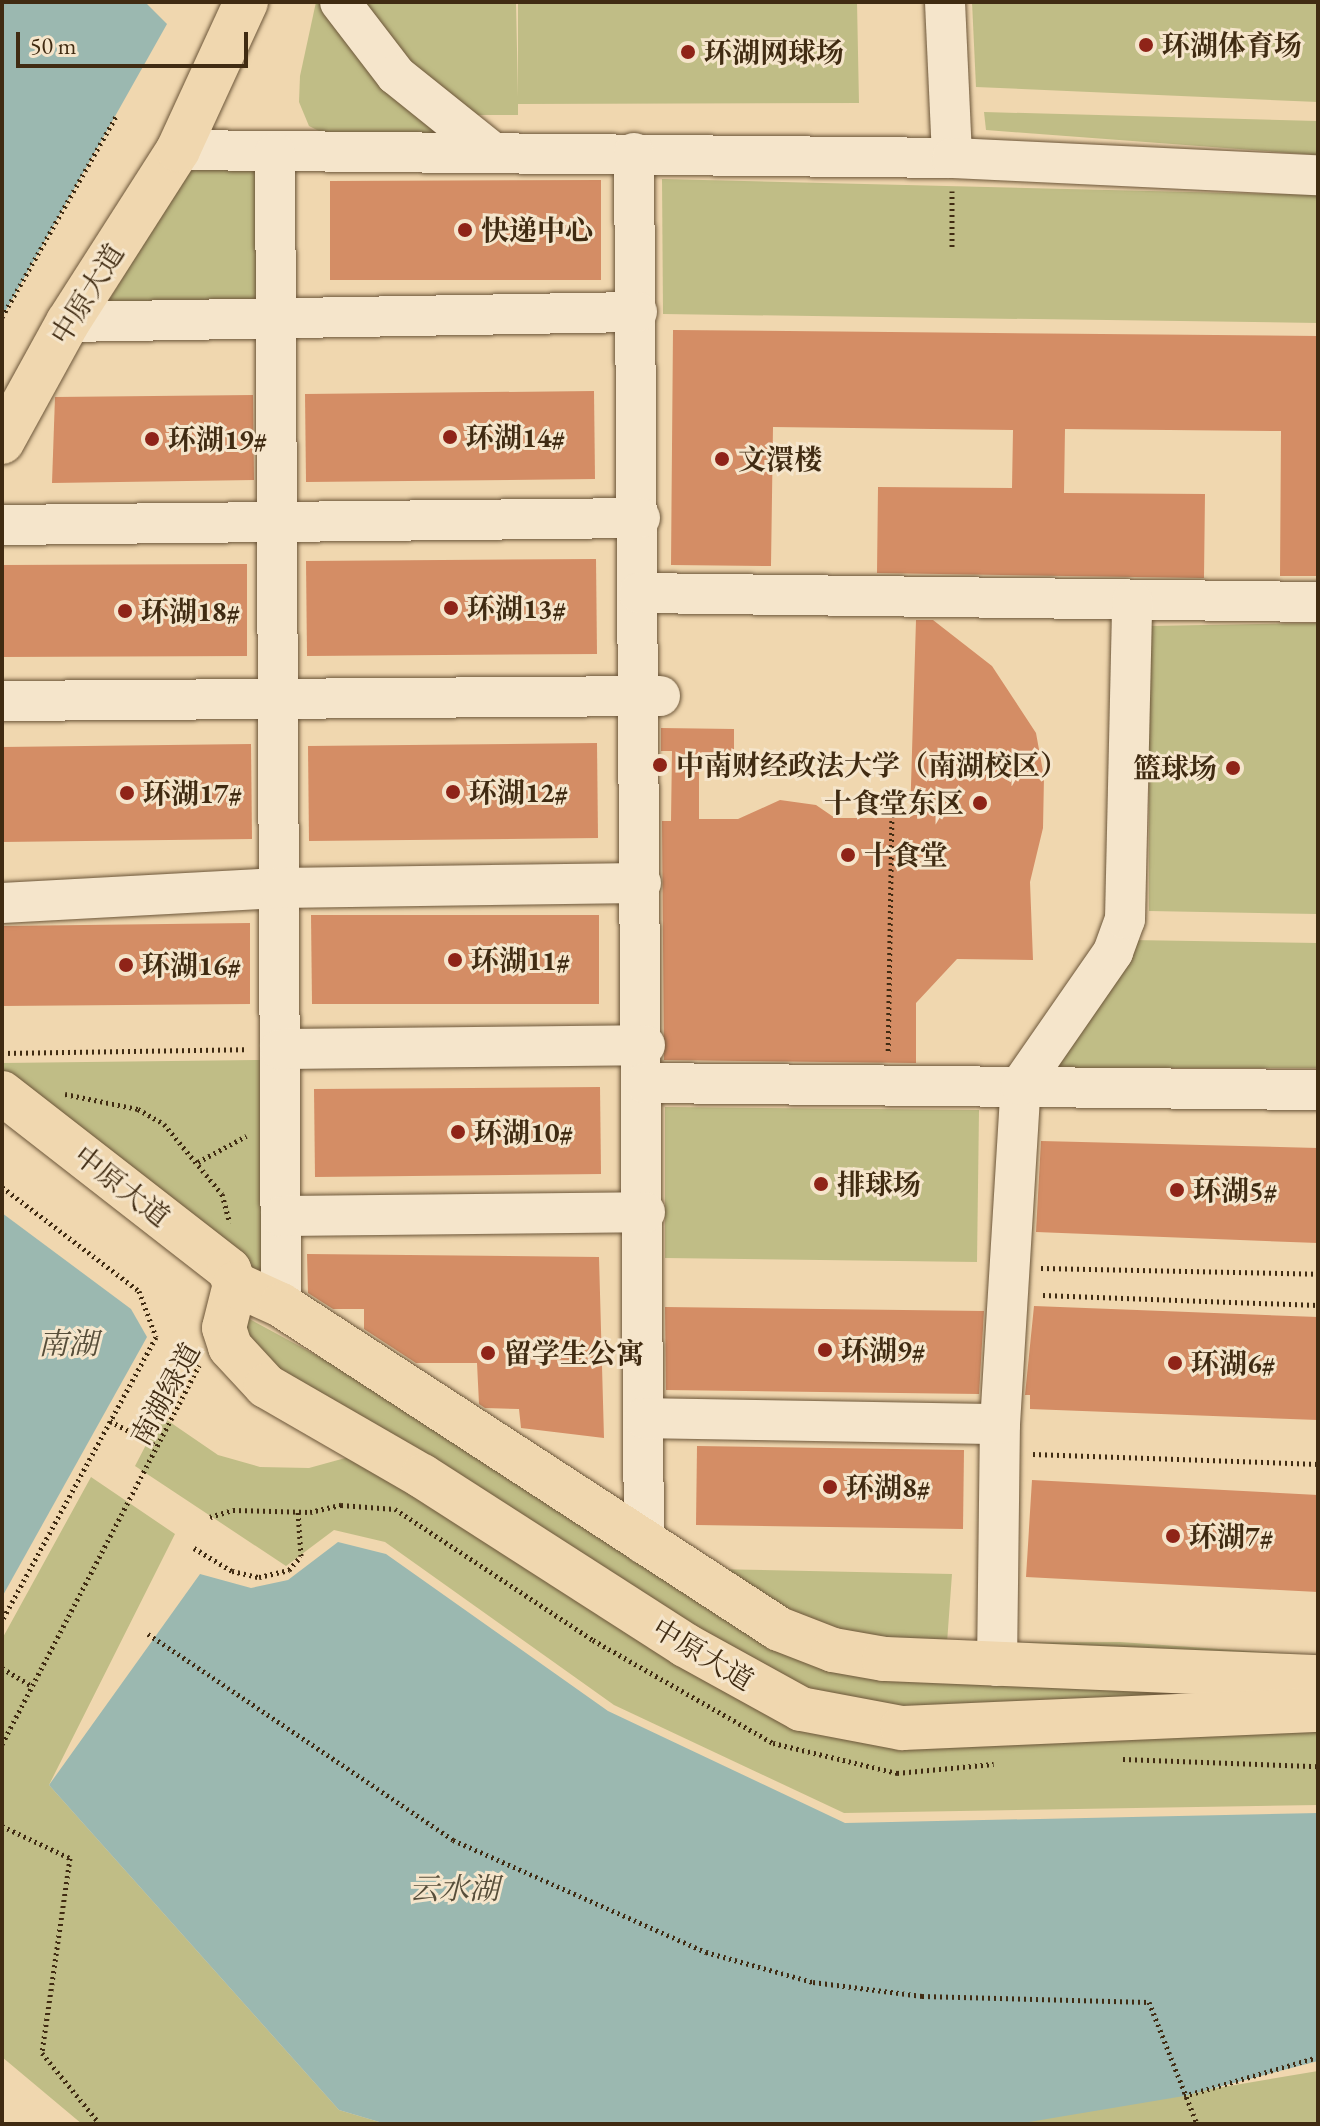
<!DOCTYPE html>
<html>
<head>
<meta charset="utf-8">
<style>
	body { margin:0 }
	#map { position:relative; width:1320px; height:2126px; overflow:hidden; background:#f0d7af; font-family:"EB Garamond","Noto Serif SC",serif }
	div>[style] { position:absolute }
	.green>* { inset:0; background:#c0bd86 }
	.water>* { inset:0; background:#9bb8b0 }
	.building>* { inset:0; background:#d48d65 }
	.path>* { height:5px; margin-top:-2.5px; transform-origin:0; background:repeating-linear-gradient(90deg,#402b12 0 2px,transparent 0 6px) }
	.roads { filter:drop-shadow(0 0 2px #6c5639) drop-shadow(0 0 2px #6c5639) }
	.minor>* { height:40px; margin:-20px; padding:0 20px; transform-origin:20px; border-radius:20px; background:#f5e5cb }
	.major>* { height:44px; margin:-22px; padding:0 22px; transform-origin:22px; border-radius:22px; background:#f0d7af }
	.dots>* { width:22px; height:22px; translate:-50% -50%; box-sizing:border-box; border:4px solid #f5e5cb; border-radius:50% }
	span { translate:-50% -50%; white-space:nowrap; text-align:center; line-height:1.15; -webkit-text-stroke:6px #f5e5cb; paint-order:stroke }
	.poi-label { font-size:28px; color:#402b12; font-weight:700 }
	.left { translate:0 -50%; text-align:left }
	.right { translate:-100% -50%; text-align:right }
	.street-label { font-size:28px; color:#402b12 }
	.water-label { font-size:30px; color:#574e3a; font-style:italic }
	.frame { position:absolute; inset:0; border:4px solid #402b12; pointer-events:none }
	.scale { position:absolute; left:16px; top:32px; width:232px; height:36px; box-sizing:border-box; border:4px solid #402b12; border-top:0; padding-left:10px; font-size:24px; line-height:28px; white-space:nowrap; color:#402b12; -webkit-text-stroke:6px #f5e5cb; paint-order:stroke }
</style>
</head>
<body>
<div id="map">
	<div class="green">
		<i style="clip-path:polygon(316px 2px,330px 2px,443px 134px,321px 132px,309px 126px,299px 102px,300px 76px)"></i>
		<i style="clip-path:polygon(351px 2px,516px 2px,518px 97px,518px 2px,857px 2px,859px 103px,518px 104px,518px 115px,447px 115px)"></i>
		<i style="clip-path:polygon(972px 2px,1318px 2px,1318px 102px,976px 87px)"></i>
		<i style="clip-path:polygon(984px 112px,1318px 121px,1318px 155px,986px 130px)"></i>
		<i style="clip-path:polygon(194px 161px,270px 161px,269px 313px,100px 315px)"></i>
		<i style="clip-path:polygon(662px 179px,1318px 195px,1318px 323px,663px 314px)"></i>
		<i style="clip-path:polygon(1318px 623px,1318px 914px,1149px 911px,1149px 626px)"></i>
		<i style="clip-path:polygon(1131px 940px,1318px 943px,1318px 1068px,1054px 1068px)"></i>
		<i style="clip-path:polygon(261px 1060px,266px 1284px,2px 1085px,2px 1063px)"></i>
		<i style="clip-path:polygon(665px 1107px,979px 1110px,977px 1262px,665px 1258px)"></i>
		<i style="clip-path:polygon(242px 1315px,711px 1569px,952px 1574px,947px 1643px,1120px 1642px,1318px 1656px,1318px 1704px,963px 1718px,761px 1680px,252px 1354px)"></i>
		<i style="clip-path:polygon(161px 1416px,218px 1455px,260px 1467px,309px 1468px,367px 1452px,765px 1703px,1318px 1717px,1318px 1805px,844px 1813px,614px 1705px,385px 1542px,334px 1530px,286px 1566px,135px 1466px)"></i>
		<i style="clip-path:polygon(91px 1477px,175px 1534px,49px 1785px,339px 2110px,386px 2124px,82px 2124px,2px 2057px,2px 1639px)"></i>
		<i style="clip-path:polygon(1318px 2071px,1318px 2124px,1017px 2124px,1052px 2116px)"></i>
	</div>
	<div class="water">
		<i style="clip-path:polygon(2px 2px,145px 2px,167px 24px,2px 317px)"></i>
		<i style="clip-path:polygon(2px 1213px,131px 1309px,147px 1337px,2px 1597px)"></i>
		<i style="clip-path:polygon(338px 1542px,386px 1554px,608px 1711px,845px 1823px,1318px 1813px,1318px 2061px,1184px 2096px,1017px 2124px,386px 2124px,339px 2110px,49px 1785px,200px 1574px,251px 1588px,288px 1580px)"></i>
	</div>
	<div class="building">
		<i style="clip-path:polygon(601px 180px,601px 280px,330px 280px,330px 181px)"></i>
		<i style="clip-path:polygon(673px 330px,1318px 336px,1318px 576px,1280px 576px,1281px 431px,1065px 429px,1064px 493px,1205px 494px,1204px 578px,877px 573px,878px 487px,1012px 488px,1013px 430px,773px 427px,771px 566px,671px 565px)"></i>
		<i style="clip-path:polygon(594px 391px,595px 479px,306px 482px,305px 394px)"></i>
		<i style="clip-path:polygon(253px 395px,254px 480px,52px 483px,55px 397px)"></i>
		<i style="clip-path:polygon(596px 559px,597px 654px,307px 656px,306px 561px)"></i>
		<i style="clip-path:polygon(247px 564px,247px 656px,2px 657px,2px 565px)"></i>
		<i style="clip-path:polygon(916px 620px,933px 620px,992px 666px,1036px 733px,1044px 777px,1043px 828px,1030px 882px,1033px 960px,957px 959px,916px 1003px,916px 1063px,664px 1060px,662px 821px,671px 821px,672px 751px,661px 751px,661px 728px,734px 729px,734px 754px,699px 753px,699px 819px,738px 819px,780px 800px,816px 805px,835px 818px,910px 818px)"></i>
		<i style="clip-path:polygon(597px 743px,598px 838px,309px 841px,308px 746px)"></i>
		<i style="clip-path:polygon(251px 744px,252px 839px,2px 842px,2px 747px)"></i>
		<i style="clip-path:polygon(311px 915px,599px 915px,599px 1004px,312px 1004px)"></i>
		<i style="clip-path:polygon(250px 923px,250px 1004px,2px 1006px,2px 926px)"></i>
		<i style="clip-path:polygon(600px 1087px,601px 1174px,315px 1177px,314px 1089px)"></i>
		<i style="clip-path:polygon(1041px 1141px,1318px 1148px,1318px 1243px,1036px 1232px)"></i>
		<i style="clip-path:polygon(307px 1254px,599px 1257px,604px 1438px,521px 1428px,519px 1409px,485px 1408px,479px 1404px,477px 1363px,416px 1363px,364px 1329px,364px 1309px,333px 1309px,308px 1293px)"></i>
		<i style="clip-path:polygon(1034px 1306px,1318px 1317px,1318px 1420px,1030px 1409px,1030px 1395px,1025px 1395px)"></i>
		<i style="clip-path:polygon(665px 1307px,984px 1311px,979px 1394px,666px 1390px)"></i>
		<i style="clip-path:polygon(697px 1446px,964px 1450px,963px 1529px,696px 1525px)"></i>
		<i style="clip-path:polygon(1032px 1480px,1318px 1495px,1318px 1592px,1026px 1577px)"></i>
	</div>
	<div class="path">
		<i style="left:952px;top:247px;width:56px;rotate:-90deg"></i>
		<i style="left:2px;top:317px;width:231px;rotate:-60.4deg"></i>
		<i style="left:880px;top:805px;width:13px;rotate:18deg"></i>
		<i style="left:892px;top:809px;width:243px;rotate:90.9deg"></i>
		<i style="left:2px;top:1053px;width:243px;rotate:-0.9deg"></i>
		<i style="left:65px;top:1094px;width:75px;rotate:11.6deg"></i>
		<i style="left:138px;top:1109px;width:30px;rotate:30deg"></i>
		<i style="left:164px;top:1124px;width:91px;rotate:50.4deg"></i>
		<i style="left:222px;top:1194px;width:30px;rotate:75deg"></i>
		<i style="left:198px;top:1162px;width:55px;rotate:-28.4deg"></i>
		<i style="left:2px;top:1187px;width:172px;rotate:37.2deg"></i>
		<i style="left:139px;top:1291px;width:49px;rotate:69.7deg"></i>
		<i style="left:156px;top:1337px;width:323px;rotate:118.5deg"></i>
		<i style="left:1041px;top:1268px;width:277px;rotate:1.2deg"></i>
		<i style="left:1043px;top:1295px;width:275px;rotate:2.1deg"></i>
		<i style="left:110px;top:1421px;width:53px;rotate:28deg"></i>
		<i style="left:1033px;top:1454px;width:285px;rotate:2deg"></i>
		<i style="left:210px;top:1517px;width:24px;rotate:-17deg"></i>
		<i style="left:233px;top:1510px;width:77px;rotate:1.5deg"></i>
		<i style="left:310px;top:1512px;width:32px;rotate:-13deg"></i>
		<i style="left:341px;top:1505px;width:54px;rotate:4.2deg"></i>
		<i style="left:395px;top:1509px;width:237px;rotate:33.5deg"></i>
		<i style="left:593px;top:1640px;width:207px;rotate:29.8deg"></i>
		<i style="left:773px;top:1743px;width:128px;rotate:13.6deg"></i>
		<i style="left:897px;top:1773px;width:97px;rotate:-5.3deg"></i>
		<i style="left:194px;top:1548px;width:44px;rotate:31.2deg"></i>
		<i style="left:232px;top:1571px;width:28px;rotate:13deg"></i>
		<i style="left:259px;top:1577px;width:31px;rotate:-13deg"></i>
		<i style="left:289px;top:1570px;width:18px;rotate:-49deg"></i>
		<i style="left:301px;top:1556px;width:44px;rotate:-93.9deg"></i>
		<i style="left:148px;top:1634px;width:368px;rotate:34deg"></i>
		<i style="left:453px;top:1840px;width:277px;rotate:23.9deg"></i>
		<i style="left:706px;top:1952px;width:111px;rotate:15.7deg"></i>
		<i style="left:813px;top:1982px;width:110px;rotate:7.3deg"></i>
		<i style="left:922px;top:1996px;width:227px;rotate:1.5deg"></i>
		<i style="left:1149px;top:2002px;width:131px;rotate:68.5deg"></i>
		<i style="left:2px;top:1668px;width:35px;rotate:31deg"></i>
		<i style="left:2px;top:1744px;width:427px;rotate:-62.5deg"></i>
		<i style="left:1123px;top:1759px;width:195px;rotate:2.1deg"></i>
		<i style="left:2px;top:1826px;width:75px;rotate:25.2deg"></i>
		<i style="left:70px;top:1858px;width:197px;rotate:98.2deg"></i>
		<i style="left:42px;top:2053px;width:92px;rotate:50.8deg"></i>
		<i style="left:1184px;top:2096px;width:140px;rotate:-16.2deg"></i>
	</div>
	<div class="roads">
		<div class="minor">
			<i style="left:340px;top:2px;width:92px;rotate:52.5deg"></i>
			<i style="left:396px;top:75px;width:122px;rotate:38.7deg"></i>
			<i style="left:945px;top:2px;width:156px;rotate:87.4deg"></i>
			<i style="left:178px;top:150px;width:774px;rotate:0.59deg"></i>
			<i style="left:952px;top:158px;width:366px;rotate:2.7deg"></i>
			<i style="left:275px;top:153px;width:1152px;rotate:89.7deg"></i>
			<i style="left:634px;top:153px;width:1391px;rotate:89.59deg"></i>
			<i style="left:68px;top:322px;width:569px;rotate:-1.01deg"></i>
			<i style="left:2px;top:525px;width:638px;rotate:-0.63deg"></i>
			<i style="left:639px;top:593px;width:679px;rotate:0.76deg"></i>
			<i style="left:2px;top:701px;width:658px;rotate:-0.44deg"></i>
			<i style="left:2px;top:903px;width:277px;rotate:-3.1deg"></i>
			<i style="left:279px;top:888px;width:362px;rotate:-0.8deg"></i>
			<i style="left:280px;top:1049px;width:365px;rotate:-0.6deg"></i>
			<i style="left:645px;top:1083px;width:673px;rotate:0.6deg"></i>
			<i style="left:281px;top:1216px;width:364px;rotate:-0.6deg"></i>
			<i style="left:644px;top:1418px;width:356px;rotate:1deg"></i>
			<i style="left:997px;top:1666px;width:242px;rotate:-89.3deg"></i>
			<i style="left:1000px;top:1424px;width:340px;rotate:-86.5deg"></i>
			<i style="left:1021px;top:1085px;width:162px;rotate:-55.3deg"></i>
			<i style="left:1113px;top:952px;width:35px;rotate:-70deg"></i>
			<i style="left:1125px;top:919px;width:318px;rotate:-88.7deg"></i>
		</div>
		<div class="major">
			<i style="left:2px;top:442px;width:137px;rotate:-61.2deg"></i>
			<i style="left:68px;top:322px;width:204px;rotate:-57.4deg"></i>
			<i style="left:178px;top:150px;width:163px;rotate:-65.3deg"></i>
			<i style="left:2px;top:1093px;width:288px;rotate:37.9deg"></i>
			<i style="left:229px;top:1270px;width:15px;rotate:67deg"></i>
			<i style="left:235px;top:1284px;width:51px;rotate:24.5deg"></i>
			<i style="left:281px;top:1305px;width:594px;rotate:33.05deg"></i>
			<i style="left:779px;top:1629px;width:58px;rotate:21.3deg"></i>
			<i style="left:833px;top:1650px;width:52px;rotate:10deg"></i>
			<i style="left:884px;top:1659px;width:434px;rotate:2.4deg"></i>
			<i style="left:235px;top:1284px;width:45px;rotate:104deg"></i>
			<i style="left:224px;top:1328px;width:20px;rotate:72deg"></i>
			<i style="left:230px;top:1347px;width:53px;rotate:47.3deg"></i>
			<i style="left:266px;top:1386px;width:180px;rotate:30deg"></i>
			<i style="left:422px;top:1476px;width:313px;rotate:32.7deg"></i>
			<i style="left:685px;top:1645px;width:132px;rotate:28.9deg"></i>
			<i style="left:801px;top:1709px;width:103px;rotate:10.7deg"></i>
			<i style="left:902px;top:1728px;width:416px;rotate:-2.5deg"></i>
		</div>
	</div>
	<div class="dots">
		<i style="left:1146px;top:45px;background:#8f2418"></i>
		<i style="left:688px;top:52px;background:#8f2418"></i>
		<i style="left:465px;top:230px;background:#8f2418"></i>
		<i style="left:450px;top:437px;background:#8f2418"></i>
		<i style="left:152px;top:439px;background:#8f2418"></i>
		<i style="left:722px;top:459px;background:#8f2418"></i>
		<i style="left:451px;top:608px;background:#8f2418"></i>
		<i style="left:125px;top:611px;background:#8f2418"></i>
		<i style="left:660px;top:765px;background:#8f2418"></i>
		<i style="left:1233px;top:768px;background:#8f2418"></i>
		<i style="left:453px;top:792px;background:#8f2418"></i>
		<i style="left:127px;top:793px;background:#8f2418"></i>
		<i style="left:980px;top:803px;background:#8f2418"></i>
		<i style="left:848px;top:855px;background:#8f2418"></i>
		<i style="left:455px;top:960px;background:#8f2418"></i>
		<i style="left:126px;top:965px;background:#8f2418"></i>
		<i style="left:458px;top:1132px;background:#8f2418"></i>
		<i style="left:821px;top:1184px;background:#8f2418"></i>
		<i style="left:1177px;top:1190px;background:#8f2418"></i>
		<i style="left:825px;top:1350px;background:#8f2418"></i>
		<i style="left:488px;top:1353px;background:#8f2418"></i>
		<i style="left:1175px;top:1363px;background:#8f2418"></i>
		<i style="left:830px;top:1487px;background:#8f2418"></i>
		<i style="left:1173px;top:1536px;background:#8f2418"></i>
	</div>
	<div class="poi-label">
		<span class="left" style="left:1162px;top:45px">环湖体育场</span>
		<span class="left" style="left:704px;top:52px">环湖网球场</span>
		<span class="left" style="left:481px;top:230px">快递中心</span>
		<span class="left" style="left:466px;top:437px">环湖14#</span>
		<span class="left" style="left:168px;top:439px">环湖19#</span>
		<span class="left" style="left:738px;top:459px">文澴楼</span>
		<span class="left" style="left:467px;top:608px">环湖13#</span>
		<span class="left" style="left:141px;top:611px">环湖18#</span>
		<span class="left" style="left:676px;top:765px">中南财经政法大学（南湖校区）</span>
		<span class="right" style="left:1217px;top:768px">篮球场</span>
		<span class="left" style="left:469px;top:792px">环湖12#</span>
		<span class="left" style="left:143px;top:793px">环湖17#</span>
		<span class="right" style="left:964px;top:803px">十食堂东区</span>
		<span class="left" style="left:864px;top:855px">十食堂</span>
		<span class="left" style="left:471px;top:960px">环湖11#</span>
		<span class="left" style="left:142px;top:965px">环湖16#</span>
		<span class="left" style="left:474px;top:1132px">环湖10#</span>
		<span class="left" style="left:837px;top:1184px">排球场</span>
		<span class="left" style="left:1193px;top:1190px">环湖5#</span>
		<span class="left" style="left:841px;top:1350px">环湖9#</span>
		<span class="left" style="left:504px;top:1353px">留学生公寓</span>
		<span class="left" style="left:1191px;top:1363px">环湖6#</span>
		<span class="left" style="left:846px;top:1487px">环湖8#</span>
		<span class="left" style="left:1189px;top:1536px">环湖7#</span>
	</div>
	<div class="street-label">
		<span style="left:87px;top:294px;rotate:-58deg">中原大道</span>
		<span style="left:122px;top:1186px;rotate:38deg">中原大道</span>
		<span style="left:165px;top:1394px;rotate:-61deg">南湖绿道</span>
		<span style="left:703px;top:1654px;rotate:31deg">中原大道</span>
	</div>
	<div class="water-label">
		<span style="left:68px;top:1344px">南湖</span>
		<span style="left:454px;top:1889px">云水湖</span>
	</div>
	<div class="frame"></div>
	<div class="scale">50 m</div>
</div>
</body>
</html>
